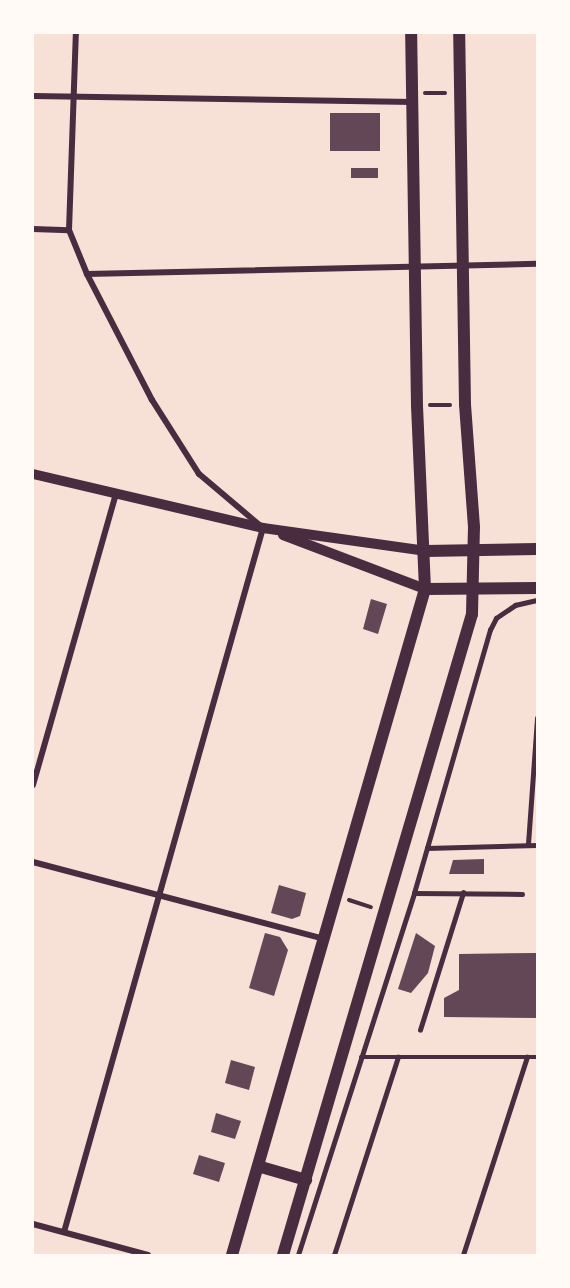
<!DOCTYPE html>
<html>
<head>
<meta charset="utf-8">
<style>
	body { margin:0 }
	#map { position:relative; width:570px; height:1288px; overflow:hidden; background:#f7e1d7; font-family:"Archivo Narrow",sans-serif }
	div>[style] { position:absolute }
	.building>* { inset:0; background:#644757 }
	.path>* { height:4px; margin:-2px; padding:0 2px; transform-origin:2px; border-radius:2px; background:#4a2c40 }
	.service>* { height:4.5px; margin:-2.25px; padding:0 2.25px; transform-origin:2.25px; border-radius:2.25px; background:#4a2c40 }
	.minor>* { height:6px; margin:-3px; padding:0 3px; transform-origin:3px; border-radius:3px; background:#4a2c40 }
	.tertiary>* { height:10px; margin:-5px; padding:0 5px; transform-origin:5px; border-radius:5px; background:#4a2c40 }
	.secondary>* { height:12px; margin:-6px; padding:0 6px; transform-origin:6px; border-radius:6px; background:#4a2c40 }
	span { translate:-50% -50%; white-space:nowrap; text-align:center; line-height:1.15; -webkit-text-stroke:6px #fffaf5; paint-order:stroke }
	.frame { position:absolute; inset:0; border:34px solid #fffaf5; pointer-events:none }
</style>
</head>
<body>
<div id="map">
	<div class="building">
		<i style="clip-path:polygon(330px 113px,380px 113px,380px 151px,330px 151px)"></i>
		<i style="clip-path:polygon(351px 168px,378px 168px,378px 178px,351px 178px)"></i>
		<i style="clip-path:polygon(371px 599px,387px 604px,378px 634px,363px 629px)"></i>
		<i style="clip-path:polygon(484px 859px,484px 874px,449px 874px,453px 860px)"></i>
		<i style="clip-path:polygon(279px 885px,306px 893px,300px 916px,292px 919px,271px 913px)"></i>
		<i style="clip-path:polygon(265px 933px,280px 937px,288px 950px,274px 996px,249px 988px)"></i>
		<i style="clip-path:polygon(416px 933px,435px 946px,428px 973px,411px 993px,398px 989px)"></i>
		<i style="clip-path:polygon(537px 953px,537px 1018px,444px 1017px,444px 998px,459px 990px,459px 954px)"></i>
		<i style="clip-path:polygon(231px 1060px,255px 1067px,249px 1090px,225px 1083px)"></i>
		<i style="clip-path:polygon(216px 1113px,241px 1121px,235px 1139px,211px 1132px)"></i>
		<i style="clip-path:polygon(199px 1155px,225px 1163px,219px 1182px,193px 1174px)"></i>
	</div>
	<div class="path">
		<i style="left:425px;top:93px;width:20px"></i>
		<i style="left:430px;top:405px;width:20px"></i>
		<i style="left:349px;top:900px;width:23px;rotate:18deg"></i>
	</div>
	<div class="service">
		<i style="left:528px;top:844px;width:126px;rotate:-85.9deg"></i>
		<i style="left:427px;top:848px;width:110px;rotate:-1.6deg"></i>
		<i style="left:414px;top:893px;width:108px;rotate:0.5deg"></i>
		<i style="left:420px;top:1030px;width:144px;rotate:-72.6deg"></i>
		<i style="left:361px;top:1057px;width:176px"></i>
		<i style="left:298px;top:1255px;width:380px;rotate:-72.2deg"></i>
		<i style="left:414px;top:893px;width:274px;rotate:-73.9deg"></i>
		<i style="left:490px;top:630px;width:13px;rotate:-63deg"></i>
		<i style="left:496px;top:618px;width:23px;rotate:-34deg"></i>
		<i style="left:515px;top:605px;width:23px;rotate:-13deg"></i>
		<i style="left:334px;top:1255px;width:208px;rotate:-72.1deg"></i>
		<i style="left:463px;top:1255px;width:208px;rotate:-72.1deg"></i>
	</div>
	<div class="minor">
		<i style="left:33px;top:96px;width:380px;rotate:0.9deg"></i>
		<i style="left:33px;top:229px;width:36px;rotate:2deg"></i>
		<i style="left:87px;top:274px;width:450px;rotate:-1.3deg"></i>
		<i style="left:33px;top:785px;width:304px;rotate:-74.1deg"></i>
		<i style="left:33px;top:862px;width:301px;rotate:14.8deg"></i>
		<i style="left:33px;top:1224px;width:119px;rotate:15.1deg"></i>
		<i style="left:64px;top:1232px;width:732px;rotate:-74.22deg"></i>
		<i style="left:263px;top:528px;width:84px;rotate:-139.8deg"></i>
		<i style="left:199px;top:474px;width:88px;rotate:-122.4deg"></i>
		<i style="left:152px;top:400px;width:142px;rotate:-117.3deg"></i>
		<i style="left:87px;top:274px;width:48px;rotate:-112.2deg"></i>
		<i style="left:69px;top:230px;width:197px;rotate:-88deg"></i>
	</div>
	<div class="tertiary">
		<i style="left:33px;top:474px;width:236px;rotate:13.2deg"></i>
		<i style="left:263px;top:528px;width:165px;rotate:8deg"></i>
		<i style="left:283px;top:535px;width:152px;rotate:20.8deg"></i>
	</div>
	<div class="secondary">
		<i style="left:426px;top:551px;width:111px;rotate:-1deg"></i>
		<i style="left:425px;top:589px;width:112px;rotate:-0.5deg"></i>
		<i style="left:261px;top:1167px;width:47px;rotate:16.1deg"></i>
		<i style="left:232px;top:1255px;width:693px;rotate:-73.84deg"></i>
		<i style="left:425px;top:589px;width:183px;rotate:-92.5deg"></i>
		<i style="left:417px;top:406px;width:373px;rotate:-90.9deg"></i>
		<i style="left:283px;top:1255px;width:668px;rotate:-73.57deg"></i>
		<i style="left:472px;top:614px;width:87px;rotate:-88.7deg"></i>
		<i style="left:474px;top:527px;width:123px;rotate:-94.2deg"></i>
		<i style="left:465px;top:404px;width:371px;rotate:-90.9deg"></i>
	</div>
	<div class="frame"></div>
</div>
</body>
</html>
